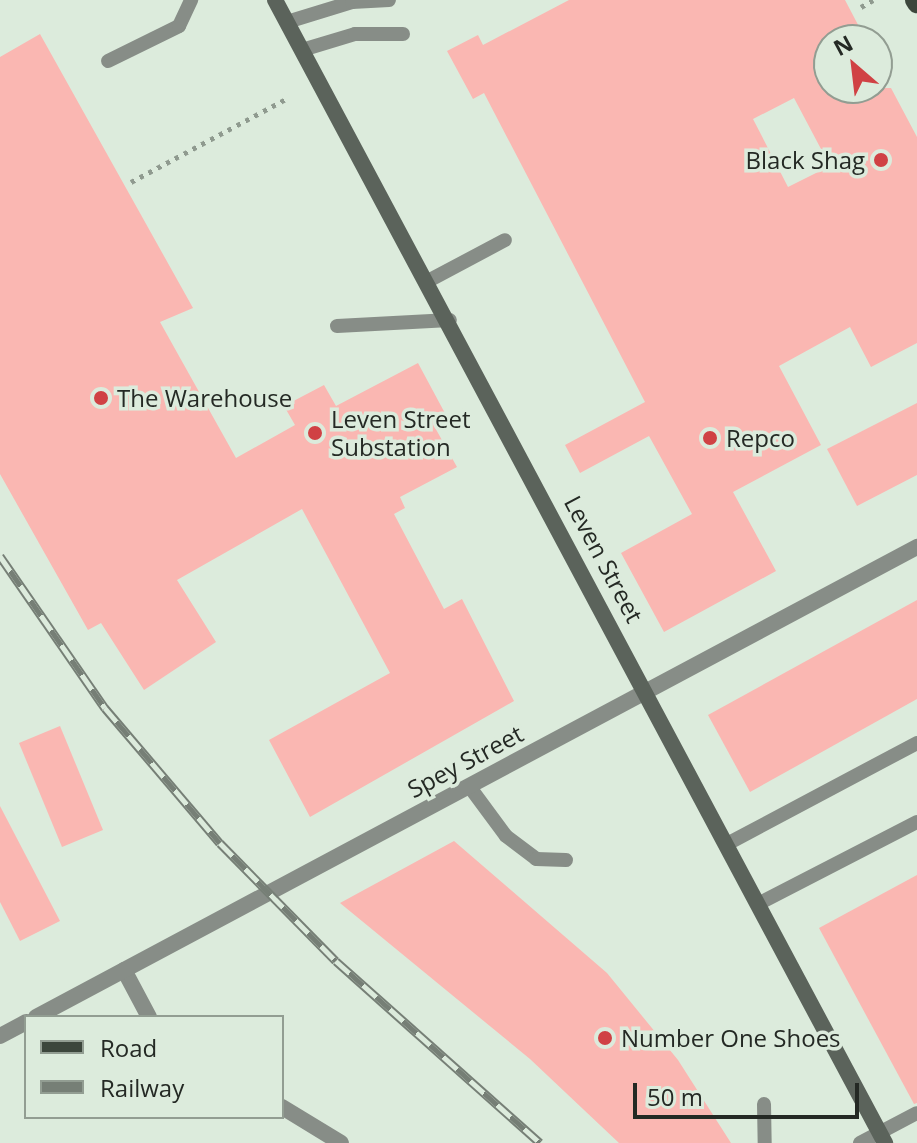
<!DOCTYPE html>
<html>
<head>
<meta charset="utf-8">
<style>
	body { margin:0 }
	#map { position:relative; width:917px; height:1143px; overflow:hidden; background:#dcebdc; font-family:"Open Sans",sans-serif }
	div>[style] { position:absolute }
	.building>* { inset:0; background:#fab7b2 }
	.path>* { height:5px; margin-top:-2.5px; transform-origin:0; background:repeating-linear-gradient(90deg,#8f9a8f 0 4px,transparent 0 10px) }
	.lane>* { height:14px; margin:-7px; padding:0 7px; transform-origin:7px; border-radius:7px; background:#878d87 }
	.street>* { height:16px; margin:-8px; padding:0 8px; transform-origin:8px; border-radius:8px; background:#878d87 }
	.secondary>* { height:16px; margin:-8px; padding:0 8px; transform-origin:8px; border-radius:8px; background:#5b635b }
	.primary>* { height:20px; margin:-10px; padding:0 10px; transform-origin:10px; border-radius:10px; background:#3c463c }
	.rail>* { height:9px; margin-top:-4.5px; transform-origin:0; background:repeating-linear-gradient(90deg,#dcebdc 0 18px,#767f76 0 36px); box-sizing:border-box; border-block:2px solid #767f76 }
	.dots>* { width:22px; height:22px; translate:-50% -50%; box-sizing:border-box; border:4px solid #dcebdc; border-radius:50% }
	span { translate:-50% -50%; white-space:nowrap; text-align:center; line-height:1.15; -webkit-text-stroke:7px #dcebdc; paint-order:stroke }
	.poi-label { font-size:24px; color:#242924 }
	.right { translate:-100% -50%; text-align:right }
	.left { translate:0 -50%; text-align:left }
	.street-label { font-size:24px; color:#242924 }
	.legend { position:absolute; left:24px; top:1015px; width:260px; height:104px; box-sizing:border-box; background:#dcebdc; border:2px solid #929d92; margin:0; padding:10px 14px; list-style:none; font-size:24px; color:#242924 }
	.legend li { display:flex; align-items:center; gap:16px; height:40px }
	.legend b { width:40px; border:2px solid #929d92 }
	.north { position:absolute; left:813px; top:24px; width:80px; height:80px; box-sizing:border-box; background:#dcebdc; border:2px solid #929d92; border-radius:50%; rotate:332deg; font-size:22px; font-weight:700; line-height:32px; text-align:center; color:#242924 }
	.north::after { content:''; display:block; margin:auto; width:28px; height:36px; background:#d04144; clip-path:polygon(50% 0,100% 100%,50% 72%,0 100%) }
	.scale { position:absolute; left:633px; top:1083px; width:226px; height:36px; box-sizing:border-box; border:4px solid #242924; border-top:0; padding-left:10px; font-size:24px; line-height:28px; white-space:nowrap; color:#242924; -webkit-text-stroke:6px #dcebdc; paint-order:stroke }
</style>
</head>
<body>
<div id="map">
	<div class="building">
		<i style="clip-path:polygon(evenodd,569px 0,845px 0,866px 40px,829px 40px,829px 88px,891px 88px,917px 137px,917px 343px,871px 367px,850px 327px,779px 366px,821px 445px,733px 492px,776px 571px,664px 632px,621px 553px,692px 514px,649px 436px,580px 473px,565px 445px,645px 402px,484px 93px,473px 99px,447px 51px,478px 35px,483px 45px,569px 0,794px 98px,830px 166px,788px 187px,753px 119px,794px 98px)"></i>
		<i style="clip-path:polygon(40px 34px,193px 308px,160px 322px,236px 458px,295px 425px,284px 406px,324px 385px,336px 406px,418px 363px,447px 417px,433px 424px,457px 467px,400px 497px,405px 508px,394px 514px,444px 609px,462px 599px,514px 701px,310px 817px,269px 740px,390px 673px,302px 509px,177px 580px,216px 642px,144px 690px,101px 623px,88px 630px,0 474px,0 57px)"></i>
		<i style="clip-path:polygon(917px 403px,917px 475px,857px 506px,827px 449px)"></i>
		<i style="clip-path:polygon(917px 600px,917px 699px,750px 792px,708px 715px)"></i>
		<i style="clip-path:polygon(60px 726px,103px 830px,62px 847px,19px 743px)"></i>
		<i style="clip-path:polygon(0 806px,60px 921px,20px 941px,0 902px)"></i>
		<i style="clip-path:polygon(454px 841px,607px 973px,678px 1060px,731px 1143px,619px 1143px,530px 1059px,340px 903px)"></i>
		<i style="clip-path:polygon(917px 875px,917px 1103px,914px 1104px,819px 928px)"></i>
	</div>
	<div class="path">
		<i style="left:861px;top:7px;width:14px;rotate:-30deg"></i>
		<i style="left:131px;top:182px;width:176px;rotate:-28.2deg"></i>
	</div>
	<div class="lane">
		<i style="left:287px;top:22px;width:68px;rotate:-17.1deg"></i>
		<i style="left:352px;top:2px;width:37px;rotate:-3deg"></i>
		<i style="left:302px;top:50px;width:55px;rotate:-16.8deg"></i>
		<i style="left:355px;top:34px;width:48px"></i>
		<i style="left:108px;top:61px;width:79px;rotate:-26.2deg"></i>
		<i style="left:179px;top:26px;width:29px;rotate:-65deg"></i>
		<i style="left:428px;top:281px;width:87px;rotate:-28deg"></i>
		<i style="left:337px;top:326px;width:113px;rotate:-3deg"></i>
		<i style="left:469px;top:786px;width:62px;rotate:53.5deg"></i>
		<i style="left:506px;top:836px;width:38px;rotate:37deg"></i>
		<i style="left:536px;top:859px;width:30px;rotate:2deg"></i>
		<i style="left:727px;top:844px;width:215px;rotate:-28deg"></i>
		<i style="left:758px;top:904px;width:179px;rotate:-27.3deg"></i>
		<i style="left:764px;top:1104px;width:39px;rotate:89deg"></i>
		<i style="left:860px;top:1143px;width:64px;rotate:-27.8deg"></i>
	</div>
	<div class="street">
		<i style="left:124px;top:970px;width:53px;rotate:62deg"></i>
		<i style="left:36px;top:1017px;width:999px;rotate:-28.08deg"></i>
		<i style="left:0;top:1036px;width:30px;rotate:-28deg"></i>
		<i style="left:282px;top:1107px;width:69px;rotate:31.4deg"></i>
	</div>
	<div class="secondary">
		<i style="left:275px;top:0;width:1296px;rotate:61.91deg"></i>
	</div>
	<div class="primary">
		<i style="left:915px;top:0;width:4px;rotate:56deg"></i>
	</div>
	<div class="rail">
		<i style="left:0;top:556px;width:185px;rotate:55.4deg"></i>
		<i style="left:105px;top:708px;width:177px;rotate:49.6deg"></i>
		<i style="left:220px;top:843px;width:165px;rotate:45.5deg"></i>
		<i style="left:336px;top:961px;width:273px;rotate:41.7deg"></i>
	</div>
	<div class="dots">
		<i style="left:881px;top:160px;background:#d04144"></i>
		<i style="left:101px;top:398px;background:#d04144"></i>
		<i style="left:315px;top:433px;background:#d04144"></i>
		<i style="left:710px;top:438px;background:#d04144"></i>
		<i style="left:605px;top:1038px;background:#d04144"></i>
	</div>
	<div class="poi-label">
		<span class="right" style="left:865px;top:160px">Black Shag</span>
		<span class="left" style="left:117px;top:398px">The Warehouse</span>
		<span class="left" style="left:331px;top:433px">Leven Street<br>Substation</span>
		<span class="left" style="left:726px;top:438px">Repco</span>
		<span class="left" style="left:621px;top:1038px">Number One Shoes</span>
	</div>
	<div class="street-label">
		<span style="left:604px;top:559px;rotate:62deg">Leven Street</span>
		<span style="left:465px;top:761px;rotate:-28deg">Spey Street</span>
	</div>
	<ul class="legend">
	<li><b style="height:10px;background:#3c463c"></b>Road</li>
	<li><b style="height:10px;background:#767f76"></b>Railway</li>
	</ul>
	<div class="north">N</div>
	<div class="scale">50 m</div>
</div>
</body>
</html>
